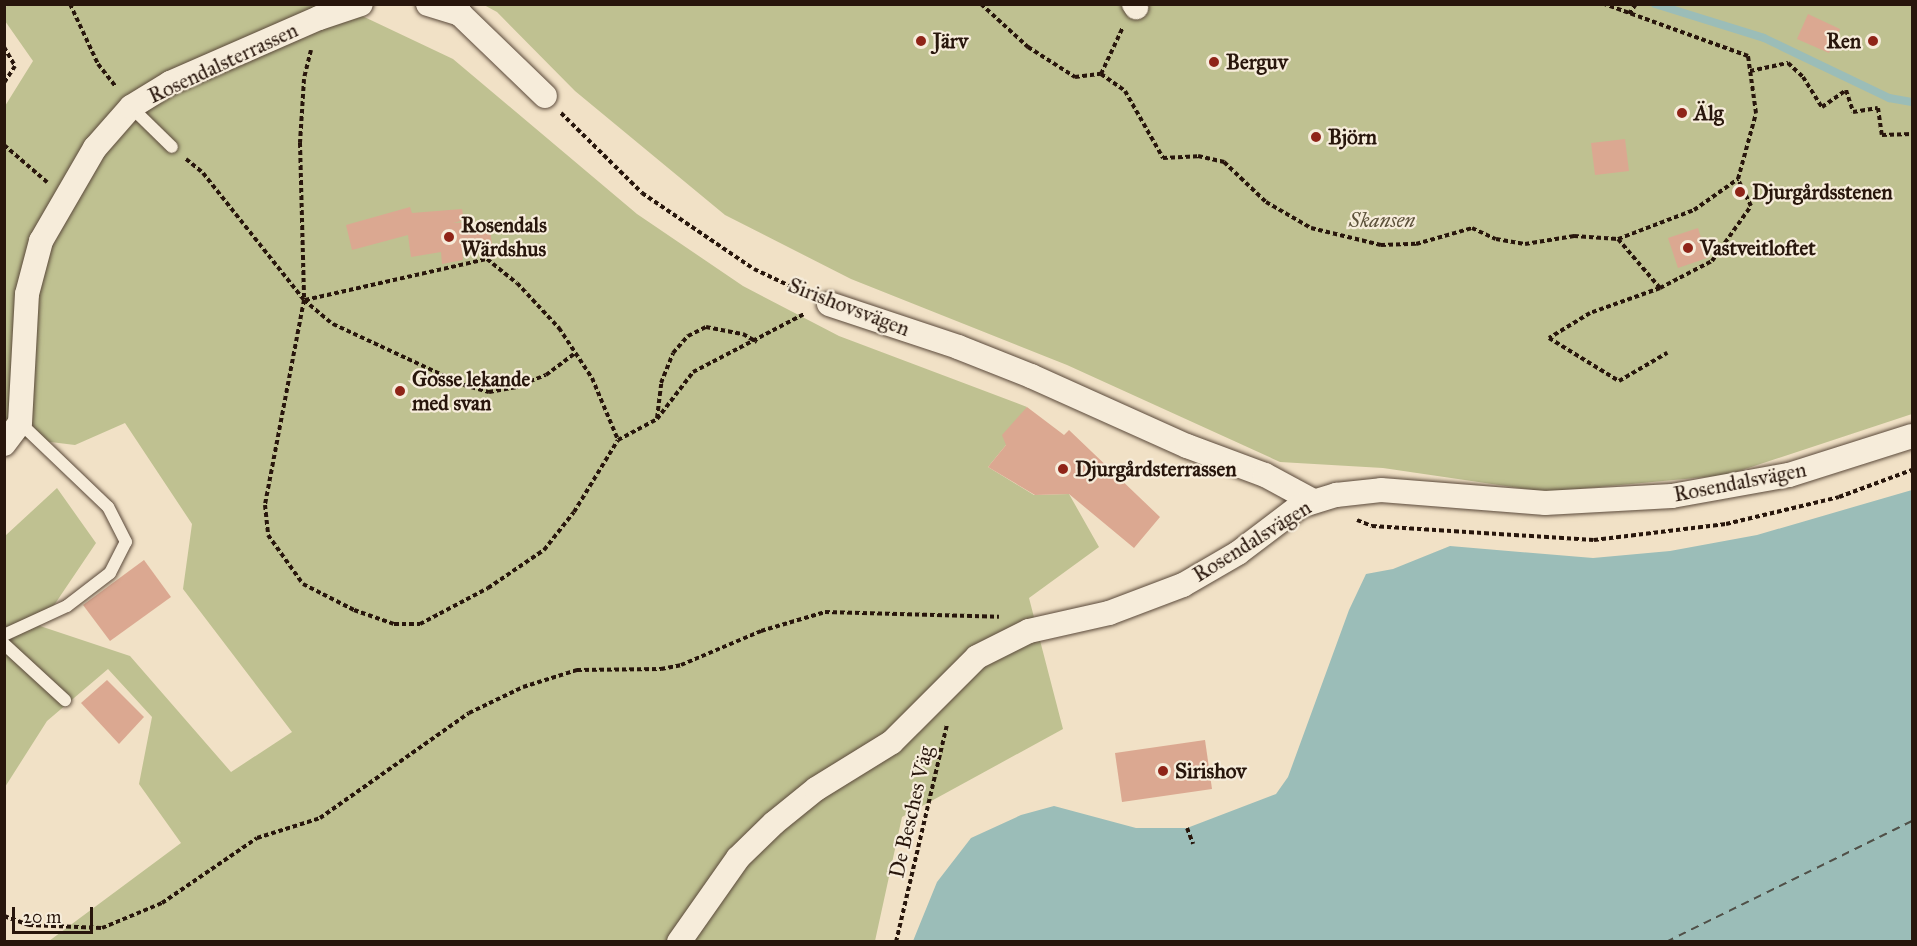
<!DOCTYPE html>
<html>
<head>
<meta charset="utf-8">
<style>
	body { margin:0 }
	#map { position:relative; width:1917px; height:946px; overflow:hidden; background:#f1e1c6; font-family:"IM FELL Great Primer",serif }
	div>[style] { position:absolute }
	.green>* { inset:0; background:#bfc191 }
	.water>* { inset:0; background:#9bbdb8 }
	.stream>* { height:8px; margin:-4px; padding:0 4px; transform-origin:4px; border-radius:4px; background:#9bbdb8 }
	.ferry>* { height:1.5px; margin-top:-0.75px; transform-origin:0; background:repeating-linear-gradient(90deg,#505048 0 8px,transparent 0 14px) }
	.building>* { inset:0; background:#dba891 }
	.path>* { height:4px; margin-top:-2px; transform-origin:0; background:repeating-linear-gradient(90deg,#28160c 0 4.5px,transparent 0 7.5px) }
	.roads { filter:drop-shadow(0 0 2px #5a493a) drop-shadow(0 0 2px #5a493a) }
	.lane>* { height:12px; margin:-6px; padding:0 6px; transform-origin:6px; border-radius:6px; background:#f6ecda }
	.street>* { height:24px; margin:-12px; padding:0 12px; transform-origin:12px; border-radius:12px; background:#f6ecda }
	.dots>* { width:16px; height:16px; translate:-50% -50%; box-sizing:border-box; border:3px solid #f6ecda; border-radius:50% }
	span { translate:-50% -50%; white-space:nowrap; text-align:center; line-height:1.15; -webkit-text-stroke:4.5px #f6ecda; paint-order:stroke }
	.poi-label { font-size:21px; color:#28160c; font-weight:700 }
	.left { translate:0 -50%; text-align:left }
	.right { translate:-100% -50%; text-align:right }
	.street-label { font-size:21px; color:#28160c }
	.park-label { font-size:21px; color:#5d523b; font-style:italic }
	.frame { position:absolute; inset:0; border:6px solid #28160c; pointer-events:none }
	.scale { position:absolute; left:12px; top:907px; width:81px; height:27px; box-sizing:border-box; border:3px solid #28160c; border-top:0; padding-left:8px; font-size:18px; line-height:21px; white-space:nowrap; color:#28160c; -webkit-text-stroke:4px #f6ecda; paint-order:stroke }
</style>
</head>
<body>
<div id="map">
	<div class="green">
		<i style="clip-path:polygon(9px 5px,339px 5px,453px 59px,637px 214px,743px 286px,839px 336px,1027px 407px,1006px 445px,988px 467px,1034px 495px,1069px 494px,1099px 547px,1029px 598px,1063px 729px,902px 817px,875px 941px,49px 941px,181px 843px,139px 784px,152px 717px,108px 669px,47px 721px,5px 787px,5px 536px,57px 488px,96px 543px,40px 626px,130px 656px,231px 772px,292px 732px,183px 589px,192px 524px,125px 423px,75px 445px,18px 438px,5px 443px,5px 106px,33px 61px,5px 21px,5px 7px)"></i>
		<i style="clip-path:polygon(484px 5px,1912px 5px,1912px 414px,1727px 475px,1546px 492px,1383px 468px,1280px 462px,1067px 365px,851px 279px,725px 215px,575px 91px,497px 12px)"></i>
	</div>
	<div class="water">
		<i style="clip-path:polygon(1912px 490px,1912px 941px,913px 941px,937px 882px,971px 838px,1021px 815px,1054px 806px,1136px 828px,1187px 828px,1276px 794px,1288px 777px,1349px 610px,1366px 574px,1393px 569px,1450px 546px,1593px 558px,1670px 551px,1757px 535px)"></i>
	</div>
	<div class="stream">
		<i style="left:1655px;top:4px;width:114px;rotate:17.3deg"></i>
		<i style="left:1764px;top:38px;width:139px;rotate:25.6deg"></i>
		<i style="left:1889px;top:98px;width:23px;rotate:10deg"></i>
	</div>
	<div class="ferry">
		<i style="left:1666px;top:942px;width:274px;rotate:-26.2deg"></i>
	</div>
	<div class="building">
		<i style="clip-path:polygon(1808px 14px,1840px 29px,1829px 53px,1797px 39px)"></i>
		<i style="clip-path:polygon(1625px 139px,1629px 171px,1595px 175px,1591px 143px)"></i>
		<i style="clip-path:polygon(410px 207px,412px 213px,462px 209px,464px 220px,453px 223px,489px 221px,492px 245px,462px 246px,463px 260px,442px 264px,441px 252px,411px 257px,408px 235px,352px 250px,346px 225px)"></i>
		<i style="clip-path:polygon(1698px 228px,1707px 258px,1678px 268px,1668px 238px)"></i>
		<i style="clip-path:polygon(1027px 407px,1064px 435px,1069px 430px,1160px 517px,1134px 548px,1069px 494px,1035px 495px,988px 467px,1006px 445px,1002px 435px)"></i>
		<i style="clip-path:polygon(144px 560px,171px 597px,110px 641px,83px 605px)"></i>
		<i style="clip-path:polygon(107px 680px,144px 717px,119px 744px,81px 703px)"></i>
		<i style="clip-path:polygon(1205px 740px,1212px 789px,1122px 802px,1115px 753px)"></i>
	</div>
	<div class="path">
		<i style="left:70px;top:4px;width:66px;rotate:65deg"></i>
		<i style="left:98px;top:64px;width:29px;rotate:52deg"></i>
		<i style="left:981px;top:4px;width:64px;rotate:42.5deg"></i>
		<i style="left:1028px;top:47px;width:56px;rotate:32.6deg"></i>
		<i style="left:1075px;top:77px;width:26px;rotate:-7deg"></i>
		<i style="left:1101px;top:74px;width:29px;rotate:35deg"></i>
		<i style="left:1125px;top:91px;width:77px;rotate:60.4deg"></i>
		<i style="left:1163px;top:158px;width:35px;rotate:-3deg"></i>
		<i style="left:1198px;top:156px;width:27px;rotate:13deg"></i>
		<i style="left:1224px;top:162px;width:58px;rotate:43.6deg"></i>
		<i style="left:1266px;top:202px;width:52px;rotate:30deg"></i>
		<i style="left:1311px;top:228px;width:72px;rotate:13.7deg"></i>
		<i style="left:1381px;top:245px;width:35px;rotate:-2deg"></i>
		<i style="left:1416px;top:244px;width:58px;rotate:-15.9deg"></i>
		<i style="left:1472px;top:228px;width:26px;rotate:25deg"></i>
		<i style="left:1496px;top:239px;width:29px;rotate:10deg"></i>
		<i style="left:1525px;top:244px;width:50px;rotate:-9.3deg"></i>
		<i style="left:1574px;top:236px;width:44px;rotate:3.9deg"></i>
		<i style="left:1618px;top:239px;width:81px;rotate:-20.9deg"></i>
		<i style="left:1694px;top:210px;width:54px;rotate:-35.2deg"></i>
		<i style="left:1738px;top:179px;width:68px;rotate:-74.7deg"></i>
		<i style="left:1756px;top:113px;width:58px;rotate:-98deg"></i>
		<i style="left:1748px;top:56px;width:153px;rotate:-160.1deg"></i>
		<i style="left:1629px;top:14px;width:12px;rotate:-55deg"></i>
		<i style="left:4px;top:47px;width:22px;rotate:60deg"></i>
		<i style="left:15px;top:66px;width:20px;rotate:123deg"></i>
		<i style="left:311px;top:50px;width:30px;rotate:104deg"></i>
		<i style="left:304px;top:79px;width:64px;rotate:93.6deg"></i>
		<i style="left:300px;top:143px;width:157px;rotate:88.5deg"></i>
		<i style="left:304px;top:300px;width:209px;rotate:100.8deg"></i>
		<i style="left:265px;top:505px;width:30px;rotate:84deg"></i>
		<i style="left:268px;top:535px;width:60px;rotate:54.5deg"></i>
		<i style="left:303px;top:584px;width:57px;rotate:27deg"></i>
		<i style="left:354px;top:610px;width:42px;rotate:19.3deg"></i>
		<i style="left:394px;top:624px;width:26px"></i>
		<i style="left:420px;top:624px;width:77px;rotate:-27.9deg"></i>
		<i style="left:488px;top:588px;width:68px;rotate:-34.2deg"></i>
		<i style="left:544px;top:550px;width:48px;rotate:-51.7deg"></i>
		<i style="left:574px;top:512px;width:84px;rotate:-58.6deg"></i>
		<i style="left:618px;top:440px;width:44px;rotate:-28.3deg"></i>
		<i style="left:657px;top:419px;width:59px;rotate:-52.5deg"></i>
		<i style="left:693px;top:372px;width:127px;rotate:-27.6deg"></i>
		<i style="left:1750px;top:71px;width:39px;rotate:-12deg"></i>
		<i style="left:1788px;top:63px;width:21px;rotate:43deg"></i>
		<i style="left:1803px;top:77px;width:36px;rotate:58deg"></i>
		<i style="left:1822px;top:107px;width:29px;rotate:-35deg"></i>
		<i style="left:1846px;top:90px;width:23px;rotate:72deg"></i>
		<i style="left:1853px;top:112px;width:25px;rotate:-9deg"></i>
		<i style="left:1878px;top:108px;width:27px;rotate:82deg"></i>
		<i style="left:1882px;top:135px;width:30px;rotate:-2deg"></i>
		<i style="left:1101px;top:74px;width:52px;rotate:-64.9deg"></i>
		<i style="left:561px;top:113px;width:114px;rotate:44.6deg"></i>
		<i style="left:642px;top:193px;width:135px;rotate:34.2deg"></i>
		<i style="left:754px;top:269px;width:59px;rotate:25.3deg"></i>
		<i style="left:4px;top:145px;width:57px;rotate:40.7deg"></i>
		<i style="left:186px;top:159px;width:22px;rotate:39deg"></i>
		<i style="left:203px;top:173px;width:162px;rotate:51.5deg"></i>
		<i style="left:304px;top:300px;width:38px;rotate:40deg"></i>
		<i style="left:333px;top:324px;width:145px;rotate:25deg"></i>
		<i style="left:464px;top:385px;width:26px;rotate:16deg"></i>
		<i style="left:489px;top:392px;width:27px;rotate:-10deg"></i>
		<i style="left:516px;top:387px;width:32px;rotate:-22deg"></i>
		<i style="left:546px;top:375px;width:36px;rotate:-37deg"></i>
		<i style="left:1618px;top:239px;width:65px;rotate:49.4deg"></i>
		<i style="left:1660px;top:288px;width:74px;rotate:160.3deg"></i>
		<i style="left:1590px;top:313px;width:48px;rotate:148.6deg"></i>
		<i style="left:1549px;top:338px;width:82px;rotate:31.6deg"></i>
		<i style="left:1619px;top:381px;width:56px;rotate:-30.3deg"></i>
		<i style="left:1660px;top:288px;width:59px;rotate:-27.4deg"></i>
		<i style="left:1712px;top:261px;width:67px;rotate:-54.7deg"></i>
		<i style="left:1751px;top:206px;width:30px;rotate:-116deg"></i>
		<i style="left:305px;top:300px;width:187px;rotate:-12.7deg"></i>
		<i style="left:487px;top:259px;width:38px;rotate:39deg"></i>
		<i style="left:517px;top:283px;width:62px;rotate:47deg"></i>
		<i style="left:559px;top:328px;width:60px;rotate:56.6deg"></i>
		<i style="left:592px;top:378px;width:67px;rotate:67.2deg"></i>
		<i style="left:657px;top:418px;width:35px;rotate:-83deg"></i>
		<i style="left:661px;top:383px;width:32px;rotate:-68deg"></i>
		<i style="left:673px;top:353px;width:23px;rotate:-49deg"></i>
		<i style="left:688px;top:336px;width:20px;rotate:-27deg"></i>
		<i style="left:706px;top:327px;width:38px;rotate:11deg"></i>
		<i style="left:743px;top:334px;width:16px;rotate:30deg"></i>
		<i style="left:1357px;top:520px;width:16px;rotate:22deg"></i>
		<i style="left:1372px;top:526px;width:222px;rotate:3.6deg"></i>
		<i style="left:1594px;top:540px;width:133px;rotate:-6.9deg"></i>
		<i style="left:1726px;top:524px;width:116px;rotate:-13.4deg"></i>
		<i style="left:1839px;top:497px;width:78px;rotate:-20.3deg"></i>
		<i style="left:1187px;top:828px;width:17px;rotate:69deg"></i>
		<i style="left:4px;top:916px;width:27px;rotate:20deg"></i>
		<i style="left:29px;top:925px;width:73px;rotate:2.4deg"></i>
		<i style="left:102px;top:928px;width:65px;rotate:-22.6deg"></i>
		<i style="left:162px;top:903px;width:115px;rotate:-34.4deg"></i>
		<i style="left:257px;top:838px;width:66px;rotate:-17.6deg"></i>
		<i style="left:320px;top:818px;width:182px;rotate:-35.2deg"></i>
		<i style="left:469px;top:713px;width:60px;rotate:-25.7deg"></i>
		<i style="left:523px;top:687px;width:57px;rotate:-17.5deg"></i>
		<i style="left:577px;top:670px;width:84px;rotate:-0.7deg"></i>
		<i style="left:661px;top:669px;width:20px;rotate:-11deg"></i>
		<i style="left:681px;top:665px;width:87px;rotate:-23deg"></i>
		<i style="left:761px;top:631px;width:67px;rotate:-16.5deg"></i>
		<i style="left:825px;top:612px;width:174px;rotate:1.6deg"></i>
		<i style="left:896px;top:942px;width:223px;rotate:-76.8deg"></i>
	</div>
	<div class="roads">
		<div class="lane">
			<i style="left:131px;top:107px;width:57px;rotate:44.3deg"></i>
			<i style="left:4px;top:635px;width:69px;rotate:-24.7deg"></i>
			<i style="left:67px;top:606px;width:54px;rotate:-37.5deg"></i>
			<i style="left:110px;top:573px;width:35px;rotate:-63deg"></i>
			<i style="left:126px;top:542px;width:39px;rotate:-117deg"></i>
			<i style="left:108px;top:507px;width:122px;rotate:-136.3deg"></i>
			<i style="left:4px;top:644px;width:83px;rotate:42.6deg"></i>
		</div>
		<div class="street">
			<i style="left:428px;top:4px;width:34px;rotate:17deg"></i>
			<i style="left:456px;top:4px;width:11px;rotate:68deg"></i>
			<i style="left:460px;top:14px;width:118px;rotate:44deg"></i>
			<i style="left:1134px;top:4px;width:4px;rotate:56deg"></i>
			<i style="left:829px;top:304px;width:136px;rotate:18.4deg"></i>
			<i style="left:958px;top:347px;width:79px;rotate:21.7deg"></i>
			<i style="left:1031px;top:376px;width:171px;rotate:24.2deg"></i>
			<i style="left:1187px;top:446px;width:83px;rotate:20.4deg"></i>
			<i style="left:1265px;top:475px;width:55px;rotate:28.4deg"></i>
			<i style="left:4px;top:444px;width:26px;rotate:-53deg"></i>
			<i style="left:20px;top:423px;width:129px;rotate:-86.9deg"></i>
			<i style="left:27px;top:294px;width:55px;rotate:-75.2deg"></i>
			<i style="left:41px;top:241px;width:108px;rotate:-59.9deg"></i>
			<i style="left:95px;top:148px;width:55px;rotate:-48.7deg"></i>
			<i style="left:131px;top:107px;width:46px;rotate:-31.6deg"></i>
			<i style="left:170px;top:83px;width:163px;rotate:-23.6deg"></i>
			<i style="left:319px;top:18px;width:44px;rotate:-18.4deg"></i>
			<i style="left:679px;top:942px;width:103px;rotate:-54.9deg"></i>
			<i style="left:738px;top:858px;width:50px;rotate:-44.2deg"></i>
			<i style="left:774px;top:823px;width:54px;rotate:-39deg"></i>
			<i style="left:816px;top:789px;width:89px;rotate:-31.7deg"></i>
			<i style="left:892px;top:742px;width:120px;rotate:-45deg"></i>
			<i style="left:977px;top:657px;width:58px;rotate:-26.6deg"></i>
			<i style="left:1029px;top:631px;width:82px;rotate:-12.7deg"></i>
			<i style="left:1109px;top:613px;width:79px;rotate:-20.7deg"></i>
			<i style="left:1183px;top:585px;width:64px;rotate:-30.2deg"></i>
			<i style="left:1238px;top:553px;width:78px;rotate:-37.2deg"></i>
			<i style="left:1300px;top:506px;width:38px;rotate:-17deg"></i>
			<i style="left:1336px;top:495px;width:45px;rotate:-6.3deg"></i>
			<i style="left:1381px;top:490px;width:165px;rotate:4.5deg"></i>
			<i style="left:1545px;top:503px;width:127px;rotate:-3.2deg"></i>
			<i style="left:1672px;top:496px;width:119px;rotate:-10.2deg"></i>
			<i style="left:1789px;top:475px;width:129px;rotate:-17.6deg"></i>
		</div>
	</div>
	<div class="dots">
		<i style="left:921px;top:41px;background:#8f2418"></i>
		<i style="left:1873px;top:41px;background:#8f2418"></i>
		<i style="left:1214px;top:62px;background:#8f2418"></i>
		<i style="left:1682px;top:113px;background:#8f2418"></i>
		<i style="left:1316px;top:137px;background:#8f2418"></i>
		<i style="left:1740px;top:192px;background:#8f2418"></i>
		<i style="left:449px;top:237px;background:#8f2418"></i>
		<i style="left:1688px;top:248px;background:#8f2418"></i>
		<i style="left:400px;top:391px;background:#8f2418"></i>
		<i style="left:1063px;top:469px;background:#8f2418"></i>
		<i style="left:1163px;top:771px;background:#8f2418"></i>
	</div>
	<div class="poi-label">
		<span class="left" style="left:933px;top:41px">Järv</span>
		<span class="right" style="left:1861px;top:41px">Ren</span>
		<span class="left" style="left:1226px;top:62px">Berguv</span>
		<span class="left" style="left:1694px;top:113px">Älg</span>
		<span class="left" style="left:1328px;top:137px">Björn</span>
		<span class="left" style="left:1752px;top:192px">Djurgårdsstenen</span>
		<span class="left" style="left:461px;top:237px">Rosendals<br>Wärdshus</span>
		<span class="left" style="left:1700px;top:248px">Vastveitloftet</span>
		<span class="left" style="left:412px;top:391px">Gosse lekande<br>med svan</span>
		<span class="left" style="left:1075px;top:469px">Djurgårdsterrassen</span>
		<span class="left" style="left:1175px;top:771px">Sirishov</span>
	</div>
	<div class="street-label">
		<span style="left:223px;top:63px;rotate:-25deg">Rosendalsterrassen</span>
		<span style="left:849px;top:307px;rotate:21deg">Sirishovsvägen</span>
		<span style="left:1740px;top:482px;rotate:-11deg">Rosendalsvägen</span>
		<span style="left:1252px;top:541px;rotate:-32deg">Rosendalsvägen</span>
		<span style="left:911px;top:812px;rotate:-77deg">De Besches Väg</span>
	</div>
	<div class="park-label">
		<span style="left:1382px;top:220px">Skansen</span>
	</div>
	<div class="frame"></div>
	<div class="scale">20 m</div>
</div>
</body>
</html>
